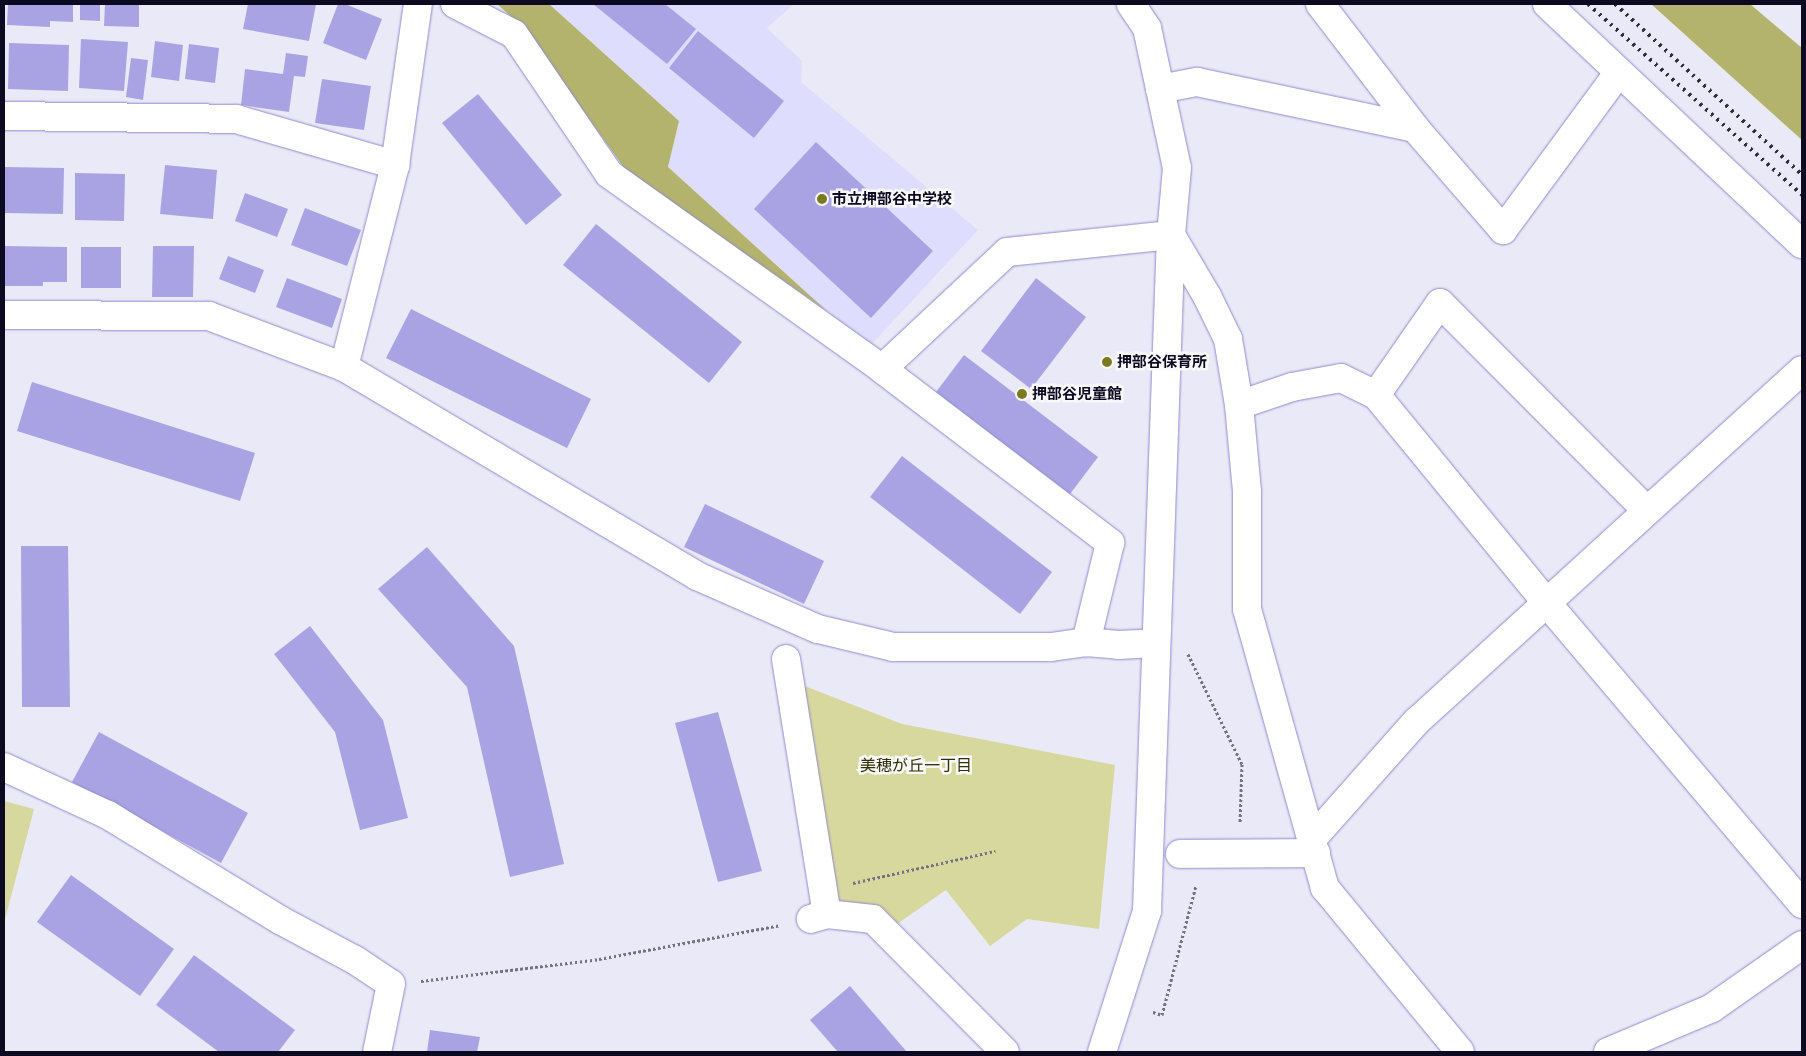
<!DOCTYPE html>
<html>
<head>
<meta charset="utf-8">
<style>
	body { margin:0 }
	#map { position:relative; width:1806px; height:1056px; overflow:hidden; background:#eae9f7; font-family:"Public Sans","Noto Sans JP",sans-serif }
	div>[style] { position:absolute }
	.built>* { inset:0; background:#dfddfd }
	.green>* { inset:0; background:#d7d89d }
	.forest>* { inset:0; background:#b3b36e }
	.building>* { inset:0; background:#aaa3e3 }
	.path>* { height:3px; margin-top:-1.5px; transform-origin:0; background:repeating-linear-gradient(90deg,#747185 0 2.5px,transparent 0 5px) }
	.roads { filter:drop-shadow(0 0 1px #9189cc) drop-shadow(0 0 1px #9189cc) }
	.minor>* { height:28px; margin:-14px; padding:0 14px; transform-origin:14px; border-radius:14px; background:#fff }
	.rail>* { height:4px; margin-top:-2px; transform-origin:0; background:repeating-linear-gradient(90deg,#302d43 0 2.5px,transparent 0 7.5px) }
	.dots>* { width:14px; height:14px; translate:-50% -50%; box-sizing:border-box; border:2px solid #f8f8f8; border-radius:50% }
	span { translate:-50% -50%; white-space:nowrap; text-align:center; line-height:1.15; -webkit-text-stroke:5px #f8f8f8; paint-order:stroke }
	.poi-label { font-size:15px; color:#0d0921; font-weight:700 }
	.left { translate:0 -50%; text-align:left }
	.neighbourhood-label { font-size:16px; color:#2f2f04 }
	.frame { position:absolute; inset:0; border:5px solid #0d0921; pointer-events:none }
</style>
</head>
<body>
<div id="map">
	<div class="built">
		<i style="clip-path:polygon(549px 4px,794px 4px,767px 28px,802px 61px,801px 82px,978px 230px,868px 348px,668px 167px,679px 121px)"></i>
	</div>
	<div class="green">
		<i style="clip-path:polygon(797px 683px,902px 724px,1115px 765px,1099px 929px,1027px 919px,990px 946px,946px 890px,894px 926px,839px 926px)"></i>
		<i style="clip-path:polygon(4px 801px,34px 809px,4px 923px)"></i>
	</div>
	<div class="forest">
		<i style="clip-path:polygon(497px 4px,549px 4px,679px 121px,668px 167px,827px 311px,627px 172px,524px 28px)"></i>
		<i style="clip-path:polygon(1651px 4px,1750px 4px,1802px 48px,1802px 140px)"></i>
	</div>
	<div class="building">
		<i style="clip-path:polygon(8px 4px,73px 4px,73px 22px,50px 21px,50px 27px,7px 25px)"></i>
		<i style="clip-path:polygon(80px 4px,100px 4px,100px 21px,80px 20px)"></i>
		<i style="clip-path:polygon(105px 4px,139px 4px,139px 27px,104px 26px)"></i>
		<i style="clip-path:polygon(248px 4px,316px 4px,309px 41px,243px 29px)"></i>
		<i style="clip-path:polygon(338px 4px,345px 4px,382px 19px,366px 60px,323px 43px)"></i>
		<i style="clip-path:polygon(593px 4px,665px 4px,696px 29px,667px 64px)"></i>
		<i style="clip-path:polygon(698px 31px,784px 101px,754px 138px,669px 68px)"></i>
		<i style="clip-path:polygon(81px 39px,128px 42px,124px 91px,79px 88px)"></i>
		<i style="clip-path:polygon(155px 41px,183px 45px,179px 81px,151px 77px)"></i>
		<i style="clip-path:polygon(9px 43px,69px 45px,68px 91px,8px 89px)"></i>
		<i style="clip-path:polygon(189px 44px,219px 48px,215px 83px,185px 79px)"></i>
		<i style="clip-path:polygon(286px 53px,308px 56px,305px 77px,294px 76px,289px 112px,241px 105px,245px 69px,283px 74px)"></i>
		<i style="clip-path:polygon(131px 58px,148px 60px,143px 100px,126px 97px)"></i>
		<i style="clip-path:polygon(322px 79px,371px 86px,364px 130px,315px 123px)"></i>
		<i style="clip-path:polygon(478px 94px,562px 195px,526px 225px,442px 123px)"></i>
		<i style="clip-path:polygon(816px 142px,933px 251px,871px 318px,754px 209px)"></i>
		<i style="clip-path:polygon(165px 165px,217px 170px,213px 219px,160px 214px)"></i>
		<i style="clip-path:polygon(5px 167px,64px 168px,63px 214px,4px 213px)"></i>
		<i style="clip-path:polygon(75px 173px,125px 174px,124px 221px,75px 220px)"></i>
		<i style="clip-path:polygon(245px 193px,288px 209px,277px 237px,235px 221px)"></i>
		<i style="clip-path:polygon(305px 208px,361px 230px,347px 266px,291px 245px)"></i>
		<i style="clip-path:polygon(596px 224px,742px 342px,709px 383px,563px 265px)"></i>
		<i style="clip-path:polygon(4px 246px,67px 247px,67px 282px,43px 282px,43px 286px,4px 286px)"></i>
		<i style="clip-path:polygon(153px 246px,194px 246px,193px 297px,152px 297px)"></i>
		<i style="clip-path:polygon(81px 247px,121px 247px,121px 288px,81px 288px)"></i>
		<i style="clip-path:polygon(228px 256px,264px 270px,255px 293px,219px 279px)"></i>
		<i style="clip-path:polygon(287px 278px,342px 299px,332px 328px,276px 307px)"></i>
		<i style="clip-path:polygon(1036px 278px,1086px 317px,1031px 389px,981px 351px)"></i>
		<i style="clip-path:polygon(411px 309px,591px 399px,567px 448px,386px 358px)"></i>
		<i style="clip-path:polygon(964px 355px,1098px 457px,1070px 494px,936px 392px)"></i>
		<i style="clip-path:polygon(32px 382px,255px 453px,240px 501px,17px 431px)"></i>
		<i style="clip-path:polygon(902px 456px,1052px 572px,1020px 614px,870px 497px)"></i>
		<i style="clip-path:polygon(705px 504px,824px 561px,804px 604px,684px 547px)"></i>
		<i style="clip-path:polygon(21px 546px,68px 546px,70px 707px,22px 707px)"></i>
		<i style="clip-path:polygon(427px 547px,514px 646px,564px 864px,510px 877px,467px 687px,378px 589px)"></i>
		<i style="clip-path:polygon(310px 626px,383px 720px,408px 818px,360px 830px,335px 732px,274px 654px)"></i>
		<i style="clip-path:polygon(718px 712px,762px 871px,718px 882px,675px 723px)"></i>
		<i style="clip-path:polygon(99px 732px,248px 813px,221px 863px,72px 782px)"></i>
		<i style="clip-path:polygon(71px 875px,174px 949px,140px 996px,37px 922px)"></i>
		<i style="clip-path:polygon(194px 955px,295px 1030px,278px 1052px,219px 1052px,156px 1005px)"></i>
		<i style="clip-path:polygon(850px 986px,907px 1052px,838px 1052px,810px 1020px)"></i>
		<i style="clip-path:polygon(430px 1030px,480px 1037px,477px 1052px,427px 1052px)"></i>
	</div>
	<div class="path">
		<i style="left:1188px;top:654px;width:123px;rotate:63.9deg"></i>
		<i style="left:1242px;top:764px;width:59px;rotate:91.9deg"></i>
		<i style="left:853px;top:883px;width:146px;rotate:-12.7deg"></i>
		<i style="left:421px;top:981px;width:179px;rotate:-7deg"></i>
		<i style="left:599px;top:959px;width:184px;rotate:-10.6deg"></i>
		<i style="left:1153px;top:1012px;width:9px;rotate:18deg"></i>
		<i style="left:1162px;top:1015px;width:134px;rotate:-75.3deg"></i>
	</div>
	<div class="roads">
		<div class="minor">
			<i style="left:455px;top:4px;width:66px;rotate:27deg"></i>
			<i style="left:514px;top:34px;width:169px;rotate:55.8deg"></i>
			<i style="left:609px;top:174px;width:335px;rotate:35.5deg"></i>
			<i style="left:882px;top:369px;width:287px;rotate:37.3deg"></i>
			<i style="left:1110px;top:543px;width:102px;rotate:103.6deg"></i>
			<i style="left:1320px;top:4px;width:156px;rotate:52.5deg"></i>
			<i style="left:1415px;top:128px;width:135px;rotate:49.2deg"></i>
			<i style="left:1503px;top:230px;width:196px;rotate:-53.7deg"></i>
			<i style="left:1547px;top:4px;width:350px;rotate:43.3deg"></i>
			<i style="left:1160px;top:89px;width:38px;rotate:-11deg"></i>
			<i style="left:1197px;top:82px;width:223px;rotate:11.9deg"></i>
			<i style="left:4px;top:116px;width:232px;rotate:0.7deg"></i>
			<i style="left:236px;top:119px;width:166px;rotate:16.1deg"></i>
			<i style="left:4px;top:315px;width:205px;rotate:0.3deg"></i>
			<i style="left:209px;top:316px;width:144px;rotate:20.7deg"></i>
			<i style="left:344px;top:367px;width:410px;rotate:30.6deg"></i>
			<i style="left:697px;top:576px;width:132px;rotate:23.7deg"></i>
			<i style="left:818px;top:629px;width:77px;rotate:13.5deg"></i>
			<i style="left:893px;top:647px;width:158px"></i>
			<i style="left:1051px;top:647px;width:35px;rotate:-8deg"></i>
			<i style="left:1086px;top:642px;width:33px;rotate:5deg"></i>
			<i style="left:1119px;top:645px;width:36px;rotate:-3deg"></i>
			<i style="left:344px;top:367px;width:208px;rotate:-75.8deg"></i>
			<i style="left:395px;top:165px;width:163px;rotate:-81.9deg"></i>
			<i style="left:882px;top:369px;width:171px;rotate:-43.1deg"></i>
			<i style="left:1007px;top:252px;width:165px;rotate:-5.9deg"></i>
			<i style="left:1171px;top:235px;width:71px;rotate:59.5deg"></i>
			<i style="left:1207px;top:296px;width:48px;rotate:64deg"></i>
			<i style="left:1228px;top:339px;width:67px;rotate:80.5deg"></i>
			<i style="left:1239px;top:405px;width:87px;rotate:84.7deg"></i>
			<i style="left:1247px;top:492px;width:117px;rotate:90deg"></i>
			<i style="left:1247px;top:609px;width:290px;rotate:74.4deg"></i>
			<i style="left:1325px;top:888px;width:212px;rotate:50.5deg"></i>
			<i style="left:1376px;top:395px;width:112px;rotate:-55.2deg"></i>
			<i style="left:1440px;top:303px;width:292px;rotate:45.1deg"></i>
			<i style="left:1239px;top:405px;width:56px;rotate:-18.8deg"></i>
			<i style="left:1292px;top:387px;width:50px;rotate:-10.4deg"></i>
			<i style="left:1341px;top:378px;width:39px;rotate:26deg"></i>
			<i style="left:1376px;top:395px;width:268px;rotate:50.6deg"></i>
			<i style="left:1546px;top:602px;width:396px;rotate:49.7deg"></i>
			<i style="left:786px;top:659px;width:258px;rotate:80.9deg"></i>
			<i style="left:827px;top:914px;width:17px;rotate:163deg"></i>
			<i style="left:4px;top:767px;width:115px;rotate:24.8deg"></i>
			<i style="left:108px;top:815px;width:202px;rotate:31.4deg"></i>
			<i style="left:280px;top:920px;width:85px;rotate:28.1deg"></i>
			<i style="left:355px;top:960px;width:43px;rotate:33.7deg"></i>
			<i style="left:391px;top:984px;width:69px;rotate:101.6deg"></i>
			<i style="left:1312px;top:839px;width:157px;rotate:-48.4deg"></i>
			<i style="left:1416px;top:722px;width:522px;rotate:-42.36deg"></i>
			<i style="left:1180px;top:854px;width:136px;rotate:-0.4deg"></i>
			<i style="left:827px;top:914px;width:46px;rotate:6.2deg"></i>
			<i style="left:873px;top:919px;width:187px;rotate:45.2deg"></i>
			<i style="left:1102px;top:1052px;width:148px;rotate:-72.3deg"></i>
			<i style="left:1147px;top:911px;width:676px;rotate:-87.97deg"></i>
			<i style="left:1171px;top:235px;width:67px;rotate:-84.9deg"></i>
			<i style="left:1177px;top:168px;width:143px;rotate:-102.1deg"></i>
			<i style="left:1147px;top:28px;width:29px;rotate:-124deg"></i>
			<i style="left:1608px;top:1052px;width:113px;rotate:-22.9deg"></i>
			<i style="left:1712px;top:1008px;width:110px;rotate:-35deg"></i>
		</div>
	</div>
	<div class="rail">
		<i style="left:1588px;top:4px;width:287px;rotate:41.7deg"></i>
		<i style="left:1615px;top:4px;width:253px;rotate:42.4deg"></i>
	</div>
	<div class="dots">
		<i style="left:822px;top:199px;background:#7b7a21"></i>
		<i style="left:1107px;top:362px;background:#7b7a21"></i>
		<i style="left:1022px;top:394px;background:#7b7a21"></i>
	</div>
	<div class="poi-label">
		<span class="left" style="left:832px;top:199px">市立押部谷中学校</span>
		<span class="left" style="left:1117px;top:362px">押部谷保育所</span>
		<span class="left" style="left:1032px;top:394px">押部谷児童館</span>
	</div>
	<div class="neighbourhood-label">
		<span style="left:916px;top:766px">美穂が丘一丁目</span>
	</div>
	<div class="frame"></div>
</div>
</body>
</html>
